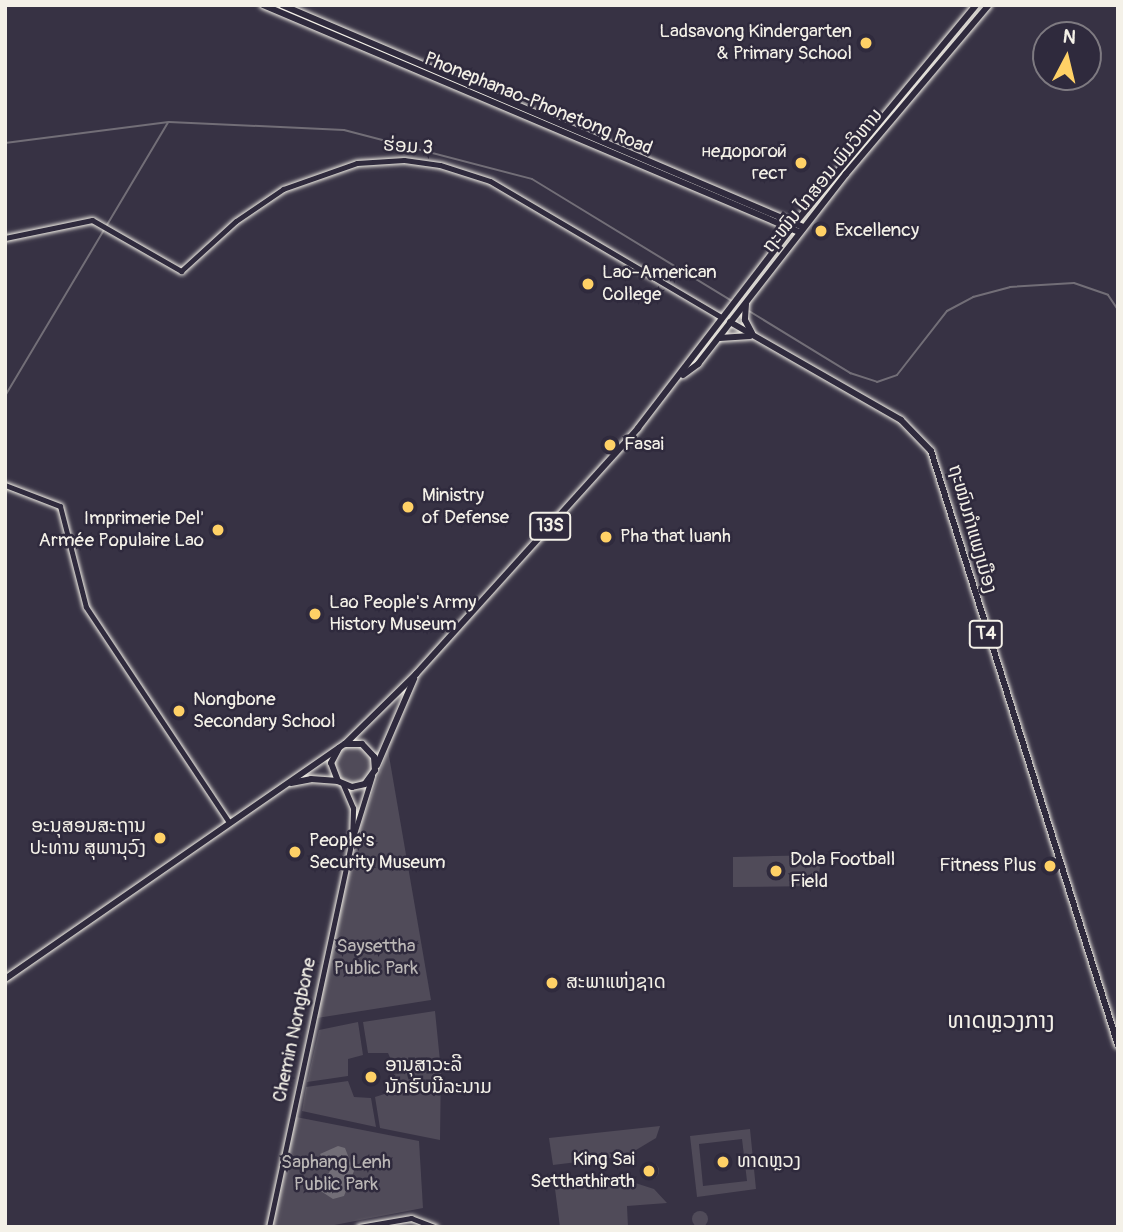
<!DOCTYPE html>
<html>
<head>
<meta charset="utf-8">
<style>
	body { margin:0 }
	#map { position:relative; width:1123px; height:1232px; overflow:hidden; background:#373244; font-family:Pangolin,"Noto Sans Lao",sans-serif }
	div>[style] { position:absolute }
	.green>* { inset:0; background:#504b59 }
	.round { border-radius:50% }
	.water>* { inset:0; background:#726e77 }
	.stream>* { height:2px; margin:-1px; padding:0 1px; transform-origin:1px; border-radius:1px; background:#726e77 }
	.roads { filter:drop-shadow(0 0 2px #f4f1e8) drop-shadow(0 0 2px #f4f1e8) }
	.tertiary>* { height:5px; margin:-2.5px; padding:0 2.5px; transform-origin:2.5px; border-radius:2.5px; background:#2f2a3d }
	.secondary>* { height:5px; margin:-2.5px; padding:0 2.5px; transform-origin:2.5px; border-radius:2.5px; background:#2f2a3d }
	.primary>* { height:6px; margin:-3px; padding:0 3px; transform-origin:3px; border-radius:3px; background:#2f2a3d }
	.trunk>* { height:6px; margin:-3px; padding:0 3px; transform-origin:3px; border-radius:3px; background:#2f2a3d }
	.dots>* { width:19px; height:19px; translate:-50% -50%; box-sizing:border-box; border:4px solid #2f2a3d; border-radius:50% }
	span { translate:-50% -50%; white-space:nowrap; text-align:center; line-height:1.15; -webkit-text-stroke:5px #2f2a3d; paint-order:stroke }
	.shield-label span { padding:2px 5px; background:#2f2a3d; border:2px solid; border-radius:5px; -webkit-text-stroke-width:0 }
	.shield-label { font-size:18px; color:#f4f1e8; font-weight:700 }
	.poi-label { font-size:19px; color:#f4f1e8 }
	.right { translate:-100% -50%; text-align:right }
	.left { translate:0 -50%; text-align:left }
	.street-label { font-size:19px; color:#f4f1e8 }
	.park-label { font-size:19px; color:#bbb7b6 }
	.quarter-label { font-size:23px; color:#f4f1e8 }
	.frame { position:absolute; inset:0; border:7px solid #f4f1e8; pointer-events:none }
	.north { position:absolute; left:1032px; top:21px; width:70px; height:70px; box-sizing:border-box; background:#2f2a3d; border:2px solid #7e7a81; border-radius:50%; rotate:7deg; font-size:19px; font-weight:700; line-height:28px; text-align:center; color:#f4f1e8 }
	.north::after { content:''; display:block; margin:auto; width:24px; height:32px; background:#ffd166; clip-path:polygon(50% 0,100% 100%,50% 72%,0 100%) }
</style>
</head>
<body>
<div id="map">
	<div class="green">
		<i class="round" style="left:334px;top:745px;width:40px;height:40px"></i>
		<i style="clip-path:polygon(388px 750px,431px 1000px,317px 1018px,352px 850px)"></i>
		<i style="clip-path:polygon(822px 855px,817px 886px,733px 887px,733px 857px)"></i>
		<i style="clip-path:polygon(435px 1011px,440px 1061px,394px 1067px,388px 1053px,368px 1053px,363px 1022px)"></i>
		<i style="clip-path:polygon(358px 1022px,363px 1055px,348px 1059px,348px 1076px,307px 1082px,319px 1030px)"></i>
		<i style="clip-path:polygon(441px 1066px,440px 1140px,380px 1128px,375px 1097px,394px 1091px,394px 1074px)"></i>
		<i style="clip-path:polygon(348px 1081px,354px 1097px,371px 1098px,376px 1127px,302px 1111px,306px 1087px)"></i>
		<i style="clip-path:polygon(296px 1117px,419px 1141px,423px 1208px,324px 1227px,272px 1227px)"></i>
		<i style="clip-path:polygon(660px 1126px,656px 1138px,626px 1156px,553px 1165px,549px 1138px)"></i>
		<i style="clip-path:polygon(evenodd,750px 1129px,756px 1189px,697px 1197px,690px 1136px,750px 1129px,742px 1139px,747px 1181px,703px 1186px,699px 1144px,742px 1139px)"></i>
		<i class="round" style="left:641px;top:1162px;width:18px;height:18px"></i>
		<i style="clip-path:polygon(626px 1180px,654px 1189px,667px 1203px,627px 1206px,628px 1227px,560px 1227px,555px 1189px)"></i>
		<i class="round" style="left:692px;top:1211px;width:16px;height:16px"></i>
	</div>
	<div class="water">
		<i style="clip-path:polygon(338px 1146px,345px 1148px,354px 1171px,344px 1196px,333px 1199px,319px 1190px,330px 1171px,320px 1154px)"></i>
	</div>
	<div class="stream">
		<i style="left:5px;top:143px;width:165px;rotate:-7.3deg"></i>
		<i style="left:169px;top:122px;width:175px;rotate:2.6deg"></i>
		<i style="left:344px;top:130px;width:194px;rotate:14.6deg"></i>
		<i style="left:532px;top:179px;width:234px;rotate:31.4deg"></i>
		<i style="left:749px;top:311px;width:119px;rotate:31.5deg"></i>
		<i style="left:850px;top:373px;width:28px;rotate:18deg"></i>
		<i style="left:877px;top:382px;width:21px;rotate:-19deg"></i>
		<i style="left:897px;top:375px;width:81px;rotate:-52deg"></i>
		<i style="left:947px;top:311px;width:30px;rotate:-28deg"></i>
		<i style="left:973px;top:297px;width:38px;rotate:-15deg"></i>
		<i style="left:1010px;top:287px;width:64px;rotate:-3.6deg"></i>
		<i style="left:1074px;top:283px;width:36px;rotate:19deg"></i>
		<i style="left:1108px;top:295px;width:18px;rotate:56deg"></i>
		<i style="left:5px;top:396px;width:318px;rotate:-59.2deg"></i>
	</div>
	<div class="roads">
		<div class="tertiary">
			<i style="left:5px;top:238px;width:89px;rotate:-11.7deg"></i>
			<i style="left:92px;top:220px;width:103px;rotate:29.8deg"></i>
			<i style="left:181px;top:271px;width:74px;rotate:-42.3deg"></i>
			<i style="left:236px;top:221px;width:57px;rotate:-34.2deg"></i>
			<i style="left:283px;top:189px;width:78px;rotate:-19.4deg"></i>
			<i style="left:357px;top:163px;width:47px;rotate:-3.7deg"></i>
			<i style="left:404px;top:160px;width:36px;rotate:8deg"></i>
			<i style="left:440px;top:165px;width:52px;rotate:17.7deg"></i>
			<i style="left:490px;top:181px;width:268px;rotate:30.5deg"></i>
			<i style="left:5px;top:485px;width:59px;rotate:20.9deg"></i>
			<i style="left:60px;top:506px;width:104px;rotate:75.6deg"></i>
			<i style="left:86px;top:607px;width:257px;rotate:56.4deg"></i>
			<i style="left:354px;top:834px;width:61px;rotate:-72.8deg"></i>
			<i style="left:269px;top:1227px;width:396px;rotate:-77.9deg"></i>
			<i style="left:352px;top:840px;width:32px;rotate:-88deg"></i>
			<i style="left:353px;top:808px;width:25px;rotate:-113deg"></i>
		</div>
		<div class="secondary">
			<i style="left:359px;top:1227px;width:53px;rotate:-9.8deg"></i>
			<i style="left:411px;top:1218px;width:26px;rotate:21deg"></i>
		</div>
		<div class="primary">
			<i style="left:263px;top:5px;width:582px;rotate:22.95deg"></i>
			<i style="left:282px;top:5px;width:566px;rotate:23.08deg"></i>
			<i style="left:746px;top:304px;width:16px;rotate:94deg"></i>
			<i style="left:745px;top:320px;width:15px;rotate:62deg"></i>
			<i style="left:730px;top:322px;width:197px;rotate:29.8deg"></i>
			<i style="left:901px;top:420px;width:43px;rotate:45.9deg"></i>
			<i style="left:931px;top:451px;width:623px;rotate:72.53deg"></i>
			<i style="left:720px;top:338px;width:30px;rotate:-4deg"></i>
		</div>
		<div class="trunk">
			<i style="left:683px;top:375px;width:19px;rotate:-36deg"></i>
			<i style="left:698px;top:364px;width:241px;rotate:-52.1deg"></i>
			<i style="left:846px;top:174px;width:221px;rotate:-49.8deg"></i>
			<i style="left:345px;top:744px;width:100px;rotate:-44.6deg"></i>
			<i style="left:416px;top:674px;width:331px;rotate:-47.9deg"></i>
			<i style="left:638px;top:428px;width:260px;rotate:-52.5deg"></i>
			<i style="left:796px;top:222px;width:282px;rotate:-50.3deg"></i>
			<i style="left:377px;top:765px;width:94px;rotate:-66.7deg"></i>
			<i style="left:291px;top:783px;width:20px;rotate:-11deg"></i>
			<i style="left:311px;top:779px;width:27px;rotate:4deg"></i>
			<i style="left:5px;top:979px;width:413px;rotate:-34.7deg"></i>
			<i style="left:345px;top:744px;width:17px"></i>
			<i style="left:362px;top:744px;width:18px;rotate:47deg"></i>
			<i style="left:374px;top:757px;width:13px;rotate:86deg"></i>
			<i style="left:375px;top:770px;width:17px;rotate:126deg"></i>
			<i style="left:365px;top:784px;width:13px;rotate:167deg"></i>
			<i style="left:352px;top:787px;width:15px;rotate:-157deg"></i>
			<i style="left:338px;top:781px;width:19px;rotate:-111deg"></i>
			<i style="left:331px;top:763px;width:17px;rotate:-62deg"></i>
		</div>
	</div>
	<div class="dots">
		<i style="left:866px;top:43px;background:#ffd166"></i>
		<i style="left:801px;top:163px;background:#ffd166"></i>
		<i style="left:821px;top:231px;background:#ffd166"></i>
		<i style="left:588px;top:284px;background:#ffd166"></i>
		<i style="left:610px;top:445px;background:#ffd166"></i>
		<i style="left:408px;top:507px;background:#ffd166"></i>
		<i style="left:218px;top:530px;background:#ffd166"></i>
		<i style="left:606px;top:537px;background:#ffd166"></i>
		<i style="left:315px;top:614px;background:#ffd166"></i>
		<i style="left:179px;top:711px;background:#ffd166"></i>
		<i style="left:160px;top:838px;background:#ffd166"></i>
		<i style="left:295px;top:852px;background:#ffd166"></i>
		<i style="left:1050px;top:866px;background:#ffd166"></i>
		<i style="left:776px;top:871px;background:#ffd166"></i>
		<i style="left:552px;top:983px;background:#ffd166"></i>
		<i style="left:371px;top:1077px;background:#ffd166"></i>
		<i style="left:723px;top:1162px;background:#ffd166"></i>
		<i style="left:649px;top:1171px;background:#ffd166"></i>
	</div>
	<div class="shield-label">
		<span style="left:550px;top:526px">13S</span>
		<span style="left:986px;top:634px">T4</span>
	</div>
	<div class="poi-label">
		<span class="right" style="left:852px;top:43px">Ladsavong Kindergarten<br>&amp; Primary School</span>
		<span class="right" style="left:787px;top:163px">недорогой<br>гест</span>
		<span class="left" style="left:835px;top:231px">Excellency</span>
		<span class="left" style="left:602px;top:284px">Lao-American<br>College</span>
		<span class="left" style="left:624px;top:445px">Fasai</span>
		<span class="left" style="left:422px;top:507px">Ministry<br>of Defense</span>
		<span class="right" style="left:204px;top:530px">Imprimerie Del'<br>Armée Populaire Lao</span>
		<span class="left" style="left:620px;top:537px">Pha that luanh</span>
		<span class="left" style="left:329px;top:614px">Lao People's Army<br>History Museum</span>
		<span class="left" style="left:193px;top:711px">Nongbone<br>Secondary School</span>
		<span class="right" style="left:146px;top:838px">ອະນຸສອນສະຖານ<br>ປະທານ ສຸພານຸວົງ</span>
		<span class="left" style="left:309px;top:852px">People's<br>Security Museum</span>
		<span class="left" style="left:790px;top:871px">Dola Football<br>Field</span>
		<span class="right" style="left:1036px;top:866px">Fitness Plus</span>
		<span class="left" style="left:566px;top:983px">ສະພາແຫ່ງຊາດ</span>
		<span class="left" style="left:385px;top:1077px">ອານຸສາວະລີ<br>ນັກຮົບນີລະນາມ</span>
		<span class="right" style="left:635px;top:1171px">King Sai<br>Setthathirath</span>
		<span class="left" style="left:737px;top:1162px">ທາດຫຼວງ</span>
	</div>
	<div class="street-label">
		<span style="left:538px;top:104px;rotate:22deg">Phonephanao-Phonetong Road</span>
		<span style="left:408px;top:147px;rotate:4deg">ຮ່ອມ 3</span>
		<span style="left:823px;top:181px;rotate:-51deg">ຖະໜົນ ໄກສອນ ພົມວິຫານ</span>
		<span style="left:972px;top:529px;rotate:74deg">ຖະໜົນກຳແພງເມືອງ</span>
		<span style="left:295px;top:1030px;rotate:-78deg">Chemin Nongbone</span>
	</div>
	<div class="park-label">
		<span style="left:376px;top:958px">Saysettha<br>Public Park</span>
		<span style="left:336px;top:1174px">Saphang Lenh<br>Public Park</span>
	</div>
	<div class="quarter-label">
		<span style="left:1001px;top:1021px">ທາດຫຼວງກາງ</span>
	</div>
	<div class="frame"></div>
	<div class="north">N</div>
</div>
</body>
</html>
